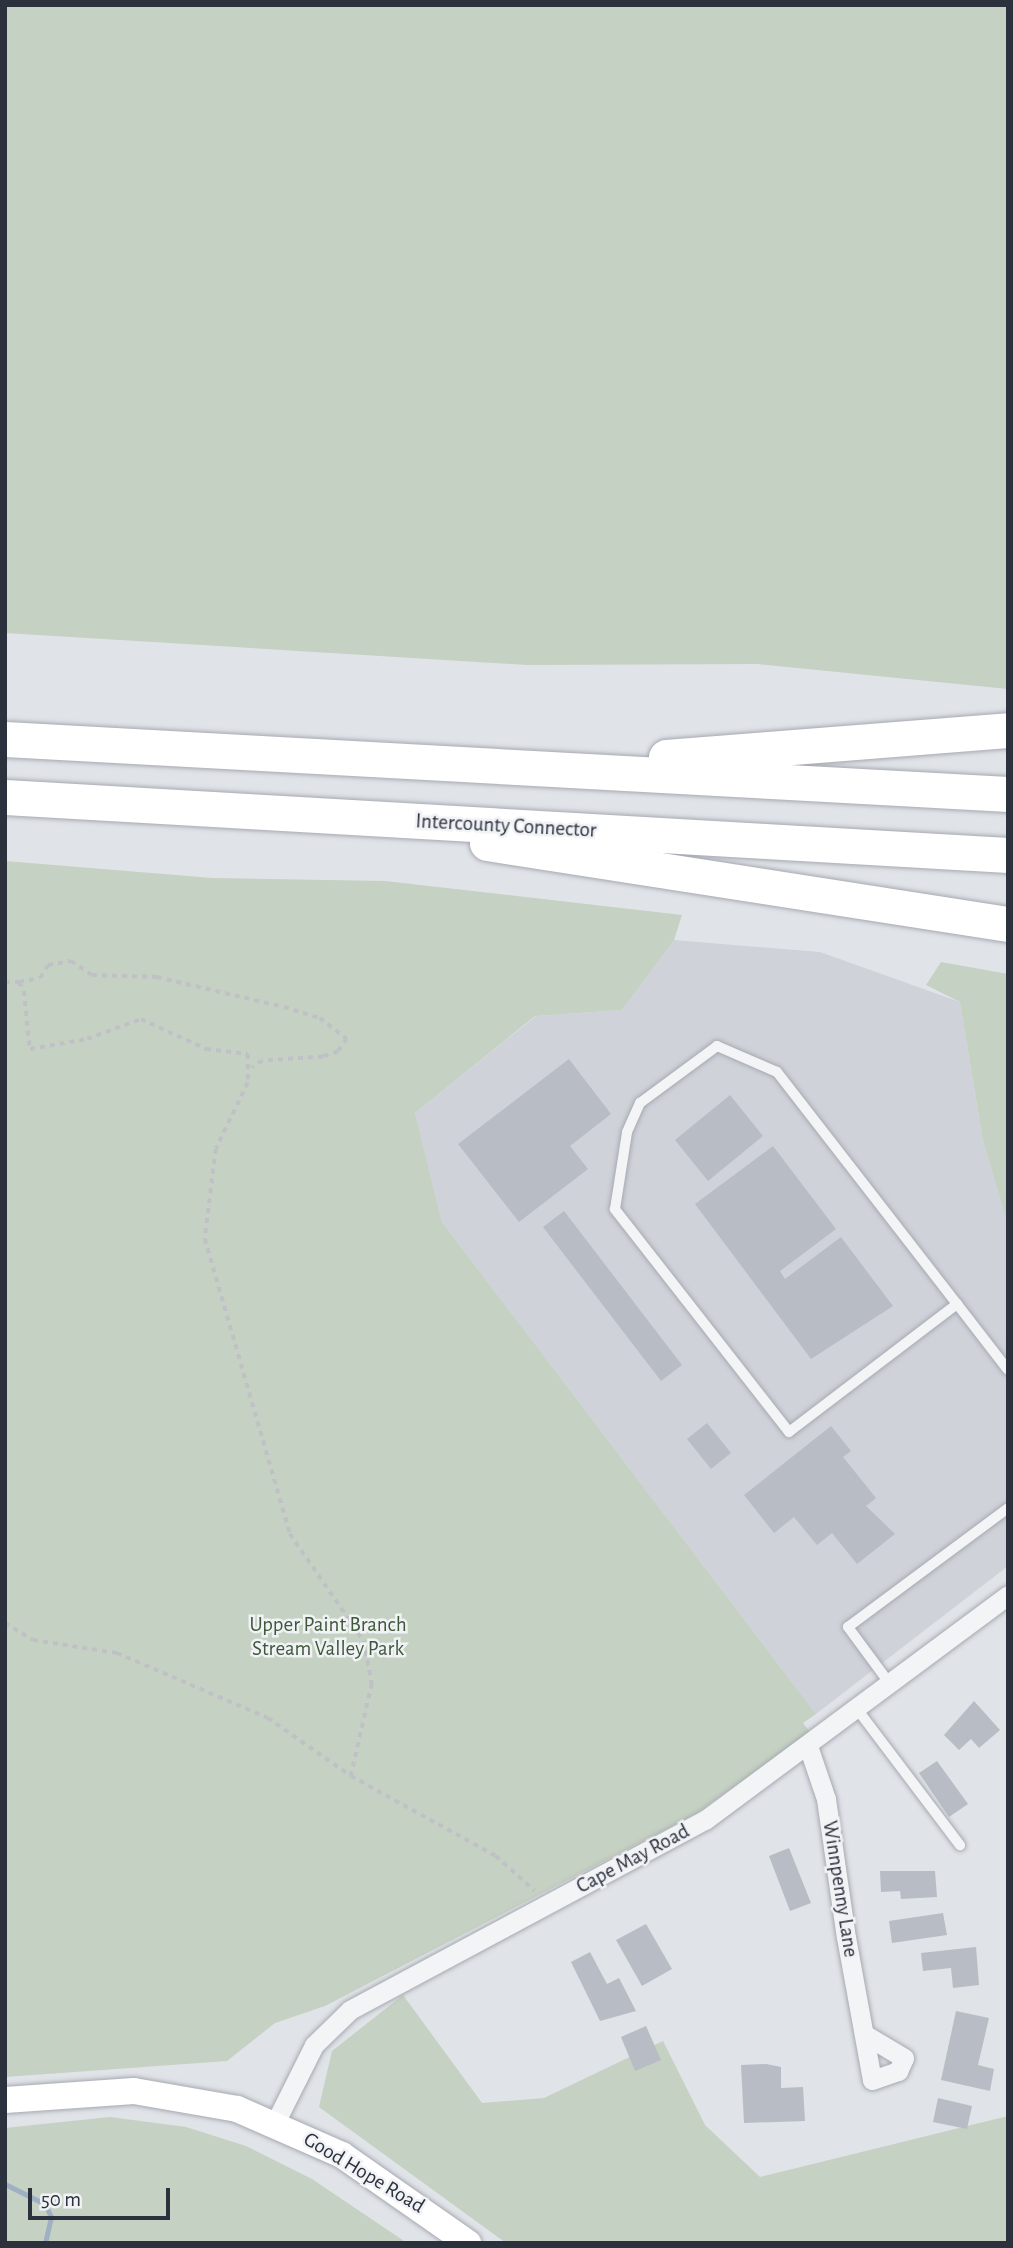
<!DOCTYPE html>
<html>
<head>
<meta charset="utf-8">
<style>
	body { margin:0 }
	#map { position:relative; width:1013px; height:2248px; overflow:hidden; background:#e0e3e8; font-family:"Alegreya Sans",sans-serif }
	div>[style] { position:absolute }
	.built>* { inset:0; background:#cfd2d9 }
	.green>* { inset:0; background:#c5d1c2 }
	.stream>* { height:5px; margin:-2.5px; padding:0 2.5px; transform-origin:2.5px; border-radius:2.5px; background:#9fafc4 }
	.building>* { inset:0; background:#b8bcc4 }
	.path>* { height:3.5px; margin-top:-1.75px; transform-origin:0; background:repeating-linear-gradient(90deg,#bfc1c6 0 5px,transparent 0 10px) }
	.roads { filter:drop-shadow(0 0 2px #a6aab1) drop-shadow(0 0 2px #a6aab1) }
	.lane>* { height:10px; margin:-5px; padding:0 5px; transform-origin:5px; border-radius:5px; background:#f3f4f6 }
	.street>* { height:19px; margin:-9.5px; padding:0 9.5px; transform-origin:9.5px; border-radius:9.5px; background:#f3f4f6 }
	.secondary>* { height:26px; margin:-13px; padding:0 13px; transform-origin:13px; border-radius:13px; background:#fff }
	.highway>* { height:35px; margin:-17.5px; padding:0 17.5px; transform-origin:17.5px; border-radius:17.5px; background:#fff }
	span { translate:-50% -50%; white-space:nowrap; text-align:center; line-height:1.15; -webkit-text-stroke:5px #f0f2f5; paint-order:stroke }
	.street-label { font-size:21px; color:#2b313d }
	.park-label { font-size:21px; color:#3e583a }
	.frame { position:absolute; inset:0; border:7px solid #2b313d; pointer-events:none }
	.scale { position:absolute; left:28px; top:2188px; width:142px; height:32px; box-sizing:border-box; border:4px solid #2b313d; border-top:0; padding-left:9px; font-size:21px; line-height:24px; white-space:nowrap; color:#2b313d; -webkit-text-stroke:5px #f0f2f5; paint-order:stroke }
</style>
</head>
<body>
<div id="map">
	<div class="built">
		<i style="clip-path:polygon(674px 940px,820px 952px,960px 1002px,983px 1141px,1008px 1225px,1008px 1566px,816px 1714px,442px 1222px,415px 1113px,536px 1016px,622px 1010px)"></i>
	</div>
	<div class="green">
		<i style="clip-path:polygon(5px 5px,1008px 5px,1008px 689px,757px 664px,528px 665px,5px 633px)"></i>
		<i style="clip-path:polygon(5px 861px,212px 878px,385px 881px,682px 915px,674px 940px,622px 1010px,535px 1016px,415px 1113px,442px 1222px,816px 1714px,803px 1723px,810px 1732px,697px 1813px,325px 2006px,275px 2023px,227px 2061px,5px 2077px)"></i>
		<i style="clip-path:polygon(941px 962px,1008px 974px,1008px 1225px,983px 1141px,960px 1002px,926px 985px)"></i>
		<i style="clip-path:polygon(403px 1995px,482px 2103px,544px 2098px,663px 2041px,705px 2125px,760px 2177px,1008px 2116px,1008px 2243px,506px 2243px,319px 2107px,332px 2051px)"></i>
		<i style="clip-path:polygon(110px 2117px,186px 2127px,246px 2146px,312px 2179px,407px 2243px,5px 2243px,5px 2128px)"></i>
	</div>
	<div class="stream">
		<i style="left:5px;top:2184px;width:45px;rotate:26.6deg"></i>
		<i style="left:45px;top:2204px;width:14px;rotate:65deg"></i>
		<i style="left:51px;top:2217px;width:27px;rotate:103deg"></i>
	</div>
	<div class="building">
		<i style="clip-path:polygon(569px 1059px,611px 1114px,570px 1146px,588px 1169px,519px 1222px,458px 1144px)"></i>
		<i style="clip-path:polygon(730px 1095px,763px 1136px,708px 1181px,675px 1140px)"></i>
		<i style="clip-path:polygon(773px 1146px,836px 1229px,780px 1271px,785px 1279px,841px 1237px,893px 1306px,811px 1359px,695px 1204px)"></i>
		<i style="clip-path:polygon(564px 1211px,682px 1365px,661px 1381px,543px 1227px)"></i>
		<i style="clip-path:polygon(707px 1423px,731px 1453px,711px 1469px,687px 1439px)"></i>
		<i style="clip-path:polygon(831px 1426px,851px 1451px,843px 1457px,876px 1498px,866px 1506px,895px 1534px,857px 1564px,832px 1533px,817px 1545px,794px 1517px,774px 1533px,744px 1495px)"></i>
		<i style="clip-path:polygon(974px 1701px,1000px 1730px,979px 1748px,971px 1739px,959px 1750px,944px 1735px)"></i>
		<i style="clip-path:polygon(937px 1761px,968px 1804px,949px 1817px,919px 1773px)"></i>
		<i style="clip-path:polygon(789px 1848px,811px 1903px,790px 1911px,769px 1856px)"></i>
		<i style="clip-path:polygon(880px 1871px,935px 1871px,937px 1897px,901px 1899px,900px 1891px,881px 1892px)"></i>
		<i style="clip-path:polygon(943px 1913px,947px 1935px,892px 1943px,889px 1921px)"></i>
		<i style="clip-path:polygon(646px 1924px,672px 1969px,642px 1986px,616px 1940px)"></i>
		<i style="clip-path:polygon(976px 1947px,979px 1985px,953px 1988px,951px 1968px,923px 1971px,921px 1953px)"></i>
		<i style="clip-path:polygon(590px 1952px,607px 1984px,619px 1978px,636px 2011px,600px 2021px,571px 1962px)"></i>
		<i style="clip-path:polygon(956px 2011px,989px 2018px,978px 2065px,994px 2069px,990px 2091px,941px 2080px)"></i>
		<i style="clip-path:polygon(646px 2026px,661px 2060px,635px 2071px,621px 2037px)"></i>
		<i style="clip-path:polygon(766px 2064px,781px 2067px,781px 2088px,803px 2087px,805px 2121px,744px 2123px,741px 2065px)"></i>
		<i style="clip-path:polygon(938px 2098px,972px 2106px,967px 2129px,933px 2122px)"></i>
	</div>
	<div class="path">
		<i style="left:5px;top:982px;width:14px"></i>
		<i style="left:19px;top:982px;width:10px;rotate:61deg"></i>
		<i style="left:24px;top:991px;width:58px;rotate:84.1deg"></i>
		<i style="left:30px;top:1049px;width:58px;rotate:-10deg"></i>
		<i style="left:87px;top:1039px;width:58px;rotate:-20.3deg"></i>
		<i style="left:141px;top:1019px;width:72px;rotate:24.8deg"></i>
		<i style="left:206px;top:1049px;width:42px;rotate:6.8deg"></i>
		<i style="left:248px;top:1054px;width:29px;rotate:90deg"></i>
		<i style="left:248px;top:1083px;width:73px;rotate:115.9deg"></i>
		<i style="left:216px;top:1149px;width:91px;rotate:97deg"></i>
		<i style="left:205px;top:1239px;width:307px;rotate:73.9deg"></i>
		<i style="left:290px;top:1534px;width:130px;rotate:55.3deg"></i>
		<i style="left:364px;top:1641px;width:44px;rotate:79.5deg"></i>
		<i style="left:372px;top:1684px;width:94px;rotate:102.9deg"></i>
		<i style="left:19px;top:982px;width:21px;rotate:-11deg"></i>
		<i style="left:40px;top:978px;width:15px;rotate:-58deg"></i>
		<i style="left:48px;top:965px;width:23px;rotate:-10deg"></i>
		<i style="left:71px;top:961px;width:25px;rotate:34deg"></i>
		<i style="left:92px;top:975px;width:65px;rotate:1.8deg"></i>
		<i style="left:157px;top:977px;width:130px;rotate:13.3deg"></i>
		<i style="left:284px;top:1007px;width:38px;rotate:17deg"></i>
		<i style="left:320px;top:1018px;width:34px;rotate:38deg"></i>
		<i style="left:347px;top:1039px;width:16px;rotate:125deg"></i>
		<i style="left:338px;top:1052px;width:16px;rotate:162deg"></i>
		<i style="left:323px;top:1057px;width:61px;rotate:176.2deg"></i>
		<i style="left:262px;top:1061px;width:12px;rotate:145deg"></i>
		<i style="left:5px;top:1623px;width:33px;rotate:31deg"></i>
		<i style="left:33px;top:1640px;width:85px;rotate:8.8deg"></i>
		<i style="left:117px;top:1653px;width:164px;rotate:23.3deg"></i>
		<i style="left:268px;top:1718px;width:101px;rotate:34.9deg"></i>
		<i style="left:351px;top:1776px;width:166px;rotate:28.9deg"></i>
		<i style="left:496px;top:1856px;width:52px;rotate:41.9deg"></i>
	</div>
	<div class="roads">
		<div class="lane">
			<i style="left:957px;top:1304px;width:211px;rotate:142.7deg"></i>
			<i style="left:789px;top:1432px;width:283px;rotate:-128deg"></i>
			<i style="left:615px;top:1209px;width:78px;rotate:-81.1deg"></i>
			<i style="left:627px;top:1132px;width:32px;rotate:-66deg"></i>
			<i style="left:640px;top:1103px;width:96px;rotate:-36.5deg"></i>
			<i style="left:717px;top:1046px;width:65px;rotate:23.4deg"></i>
			<i style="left:777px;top:1072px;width:294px;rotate:52.2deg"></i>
			<i style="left:957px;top:1304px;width:83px;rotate:52.3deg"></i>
			<i style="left:890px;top:1684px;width:71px;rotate:-126.4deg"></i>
			<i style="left:848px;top:1627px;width:199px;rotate:-36.6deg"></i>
			<i style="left:857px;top:1709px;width:171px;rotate:52.9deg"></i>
		</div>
		<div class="street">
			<i style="left:808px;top:1746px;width:56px;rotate:71.2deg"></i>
			<i style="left:826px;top:1799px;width:139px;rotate:81.8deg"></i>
			<i style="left:846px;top:1937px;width:145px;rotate:79.7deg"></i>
			<i style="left:872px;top:2080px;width:28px;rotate:-19deg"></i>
			<i style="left:898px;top:2071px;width:14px;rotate:-65deg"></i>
			<i style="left:904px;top:2058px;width:47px;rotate:-149deg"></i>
			<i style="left:275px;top:2123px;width:87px;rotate:-63.4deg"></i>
			<i style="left:314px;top:2045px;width:50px;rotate:-44.2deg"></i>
			<i style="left:350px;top:2010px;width:403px;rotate:-28.2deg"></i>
			<i style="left:705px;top:1820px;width:377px;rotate:-36.6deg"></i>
		</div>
		<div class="secondary">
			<i style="left:5px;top:2100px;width:129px;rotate:-4deg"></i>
			<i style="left:134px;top:2091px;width:105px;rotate:9.9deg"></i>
			<i style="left:237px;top:2109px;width:115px;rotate:23.7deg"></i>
			<i style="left:342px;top:2155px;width:154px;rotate:34.9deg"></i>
		</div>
		<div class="highway">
			<i style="left:5px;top:739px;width:1005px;rotate:3.14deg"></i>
			<i style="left:666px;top:757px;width:343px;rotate:-4.5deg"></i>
			<i style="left:5px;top:797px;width:1005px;rotate:3.31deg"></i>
			<i style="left:487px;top:843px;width:527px;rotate:8.84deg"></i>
		</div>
	</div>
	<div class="street-label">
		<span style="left:506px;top:826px;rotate:3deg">Intercounty Connector</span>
		<span style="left:633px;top:1859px;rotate:-28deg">Cape May Road</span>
		<span style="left:840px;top:1889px;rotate:81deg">Winnpenny Lane</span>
		<span style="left:364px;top:2173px;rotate:31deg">Good Hope Road</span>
	</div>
	<div class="park-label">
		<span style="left:328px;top:1637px">Upper Paint Branch<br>Stream Valley Park</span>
	</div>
	<div class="frame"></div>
	<div class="scale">50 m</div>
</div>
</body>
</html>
